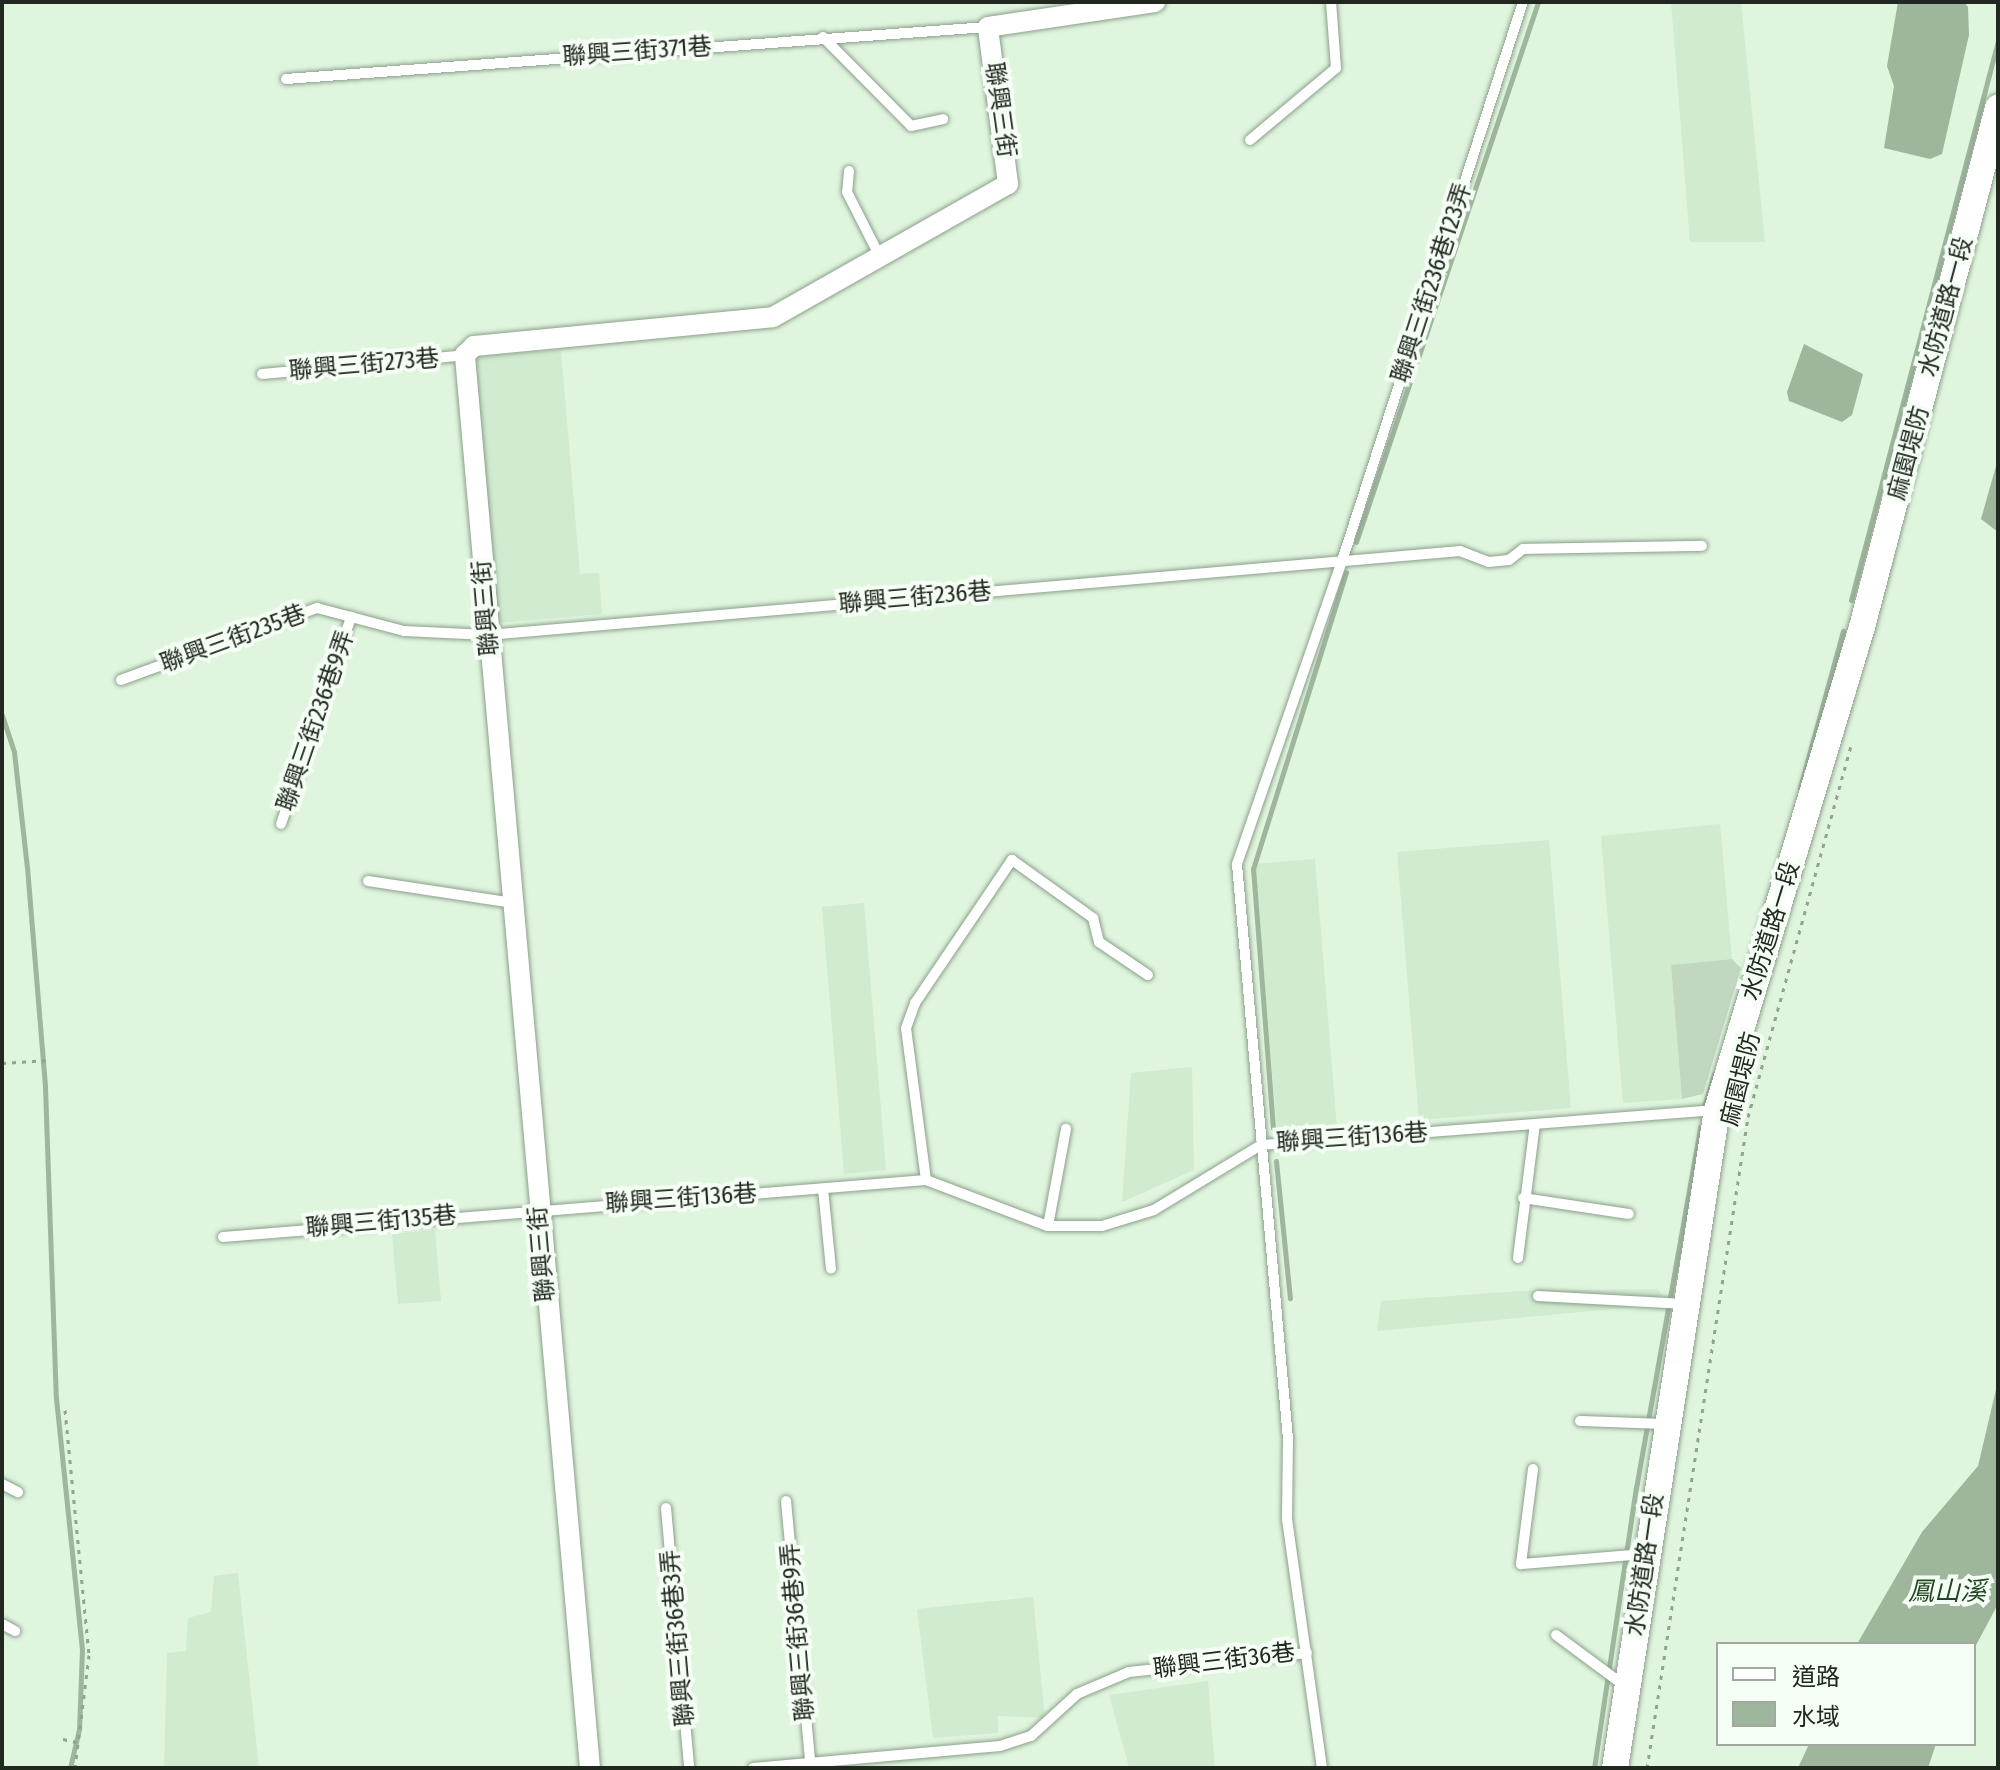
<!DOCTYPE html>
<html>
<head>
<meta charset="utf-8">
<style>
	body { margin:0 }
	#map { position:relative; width:2000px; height:1770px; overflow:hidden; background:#dff5de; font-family:"Fira Sans Condensed","Noto Sans TC",sans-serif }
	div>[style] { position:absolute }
	.built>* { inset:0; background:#d0ebcf }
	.green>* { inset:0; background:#c1d7c0 }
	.water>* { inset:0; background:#9db69c }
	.stream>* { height:5px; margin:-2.5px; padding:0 2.5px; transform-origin:2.5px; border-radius:2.5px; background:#9db69c }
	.path>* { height:3px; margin-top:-1.5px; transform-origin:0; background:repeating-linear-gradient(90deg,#93a392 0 4px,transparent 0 10px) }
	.roads { filter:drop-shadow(0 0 2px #8b9f8a) drop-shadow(0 0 2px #8b9f8a) }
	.service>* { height:10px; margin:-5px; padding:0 5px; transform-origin:5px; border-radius:5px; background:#fff }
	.minor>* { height:20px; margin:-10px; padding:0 10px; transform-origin:10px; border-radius:10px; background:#fff }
	.tertiary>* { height:26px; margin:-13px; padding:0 13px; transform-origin:13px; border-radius:13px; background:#fff }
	span { translate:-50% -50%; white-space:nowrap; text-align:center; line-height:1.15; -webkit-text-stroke:8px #f5fef5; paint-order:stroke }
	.street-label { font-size:24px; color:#202820 }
	.water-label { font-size:26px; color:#214722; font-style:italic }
	.frame { position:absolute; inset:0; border:4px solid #202820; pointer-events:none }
	.legend { position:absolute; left:1716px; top:1642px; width:260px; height:104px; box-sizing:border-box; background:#f5fef5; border:2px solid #a0a8a0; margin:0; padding:10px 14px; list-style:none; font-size:24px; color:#202820 }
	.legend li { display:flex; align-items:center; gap:16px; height:40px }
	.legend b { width:40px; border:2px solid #a0a8a0 }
</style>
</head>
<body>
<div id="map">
	<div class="built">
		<i style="clip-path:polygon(1671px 2px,1741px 2px,1765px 242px,1690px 242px)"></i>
		<i style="clip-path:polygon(561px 350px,580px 574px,599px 573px,602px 614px,496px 623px,473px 357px)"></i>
		<i style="clip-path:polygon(1720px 824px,1732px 959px,1671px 965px,1682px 1099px,1623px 1103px,1601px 836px)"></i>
		<i style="clip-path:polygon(1549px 840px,1571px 1108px,1419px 1120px,1397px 852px)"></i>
		<i style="clip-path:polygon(1315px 859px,1337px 1127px,1277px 1131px,1255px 864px)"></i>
		<i style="clip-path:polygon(864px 903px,886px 1170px,844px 1174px,822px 907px)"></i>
		<i style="clip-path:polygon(1192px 1067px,1194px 1170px,1122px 1202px,1131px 1073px)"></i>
		<i style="clip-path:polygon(435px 1230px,441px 1301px,398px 1304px,392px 1234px)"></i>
		<i style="clip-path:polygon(1658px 1289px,1667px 1304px,1377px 1331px,1381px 1301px,1520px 1291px)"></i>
		<i style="clip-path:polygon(238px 1573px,259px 1768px,164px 1768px,167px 1653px,186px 1651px,188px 1618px,211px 1612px,214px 1576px)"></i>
		<i style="clip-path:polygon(1033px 1597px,1045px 1718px,998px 1716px,998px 1733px,933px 1738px,917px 1609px)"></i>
		<i style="clip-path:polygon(1208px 1681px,1215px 1768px,1129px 1767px,1109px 1695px)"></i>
	</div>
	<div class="green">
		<i style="clip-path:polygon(1732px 959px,1741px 968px,1703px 1094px,1682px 1099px,1671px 965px)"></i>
	</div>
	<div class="water">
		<i style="clip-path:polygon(1898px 2px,1964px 2px,1968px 7px,1969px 35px,1942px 154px,1930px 159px,1884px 148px,1894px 86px,1887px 66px)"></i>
		<i style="clip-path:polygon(1804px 344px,1863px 374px,1852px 415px,1842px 422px,1789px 401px,1787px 392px)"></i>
		<i style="clip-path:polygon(1998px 459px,1998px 532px,1981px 519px)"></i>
		<i style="clip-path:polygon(1998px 1381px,1998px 1604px,1974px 1649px,1974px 1644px,1857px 1644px,1922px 1532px,1978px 1466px)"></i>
		<i style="clip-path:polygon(1809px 1744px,1936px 1744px,1928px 1768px,1798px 1768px)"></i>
	</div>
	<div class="stream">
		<i style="left:1356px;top:542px;width:570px;rotate:-71.37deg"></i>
		<i style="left:1851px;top:600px;width:578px;rotate:-75.27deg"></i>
		<i style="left:2px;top:715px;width:39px;rotate:72deg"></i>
		<i style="left:14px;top:752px;width:116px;rotate:83.6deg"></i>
		<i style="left:27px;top:867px;width:221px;rotate:85.3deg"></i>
		<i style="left:45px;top:1087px;width:311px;rotate:88deg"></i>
		<i style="left:56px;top:1398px;width:252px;rotate:84.1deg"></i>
		<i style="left:82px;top:1649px;width:80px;rotate:92.1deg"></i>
		<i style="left:79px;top:1729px;width:40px;rotate:103deg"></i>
		<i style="left:1800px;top:788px;width:163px;rotate:-74.7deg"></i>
		<i style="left:1703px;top:1110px;width:38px;rotate:-73deg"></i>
		<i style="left:1273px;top:1128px;width:260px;rotate:-94.4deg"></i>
		<i style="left:1253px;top:869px;width:311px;rotate:-72.6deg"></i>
		<i style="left:1276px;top:1161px;width:138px;rotate:84.2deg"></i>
		<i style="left:1594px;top:1768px;width:283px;rotate:-81.5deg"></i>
		<i style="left:1636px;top:1488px;width:367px;rotate:-79.9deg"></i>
	</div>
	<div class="path">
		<i style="left:2px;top:1063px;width:47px;rotate:-3.7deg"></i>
		<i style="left:65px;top:1410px;width:246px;rotate:84.4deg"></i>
		<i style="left:89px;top:1655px;width:114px;rotate:97.1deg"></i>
		<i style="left:63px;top:1739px;width:18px;rotate:13deg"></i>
		<i style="left:1647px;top:1768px;width:659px;rotate:-81.18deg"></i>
		<i style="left:1748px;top:1117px;width:385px;rotate:-74.5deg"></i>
	</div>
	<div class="roads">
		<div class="service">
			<i style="left:823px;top:37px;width:125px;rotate:45.3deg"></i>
			<i style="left:911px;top:126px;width:33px;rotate:-12deg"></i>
			<i style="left:286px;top:79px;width:704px;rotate:-4.24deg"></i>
			<i style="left:1250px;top:140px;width:112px;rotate:-39.9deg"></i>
			<i style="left:1336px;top:68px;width:66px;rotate:-94.3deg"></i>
			<i style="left:849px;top:171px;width:21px;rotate:95deg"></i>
			<i style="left:847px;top:192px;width:73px;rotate:63.1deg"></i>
			<i style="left:262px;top:374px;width:204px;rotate:-5.3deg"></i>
			<i style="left:121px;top:680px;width:209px;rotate:-20.2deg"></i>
			<i style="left:317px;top:608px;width:90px;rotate:14.8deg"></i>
			<i style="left:404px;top:631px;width:84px;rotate:2.7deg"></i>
			<i style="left:488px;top:635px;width:976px;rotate:-4.94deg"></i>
			<i style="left:1460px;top:551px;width:31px;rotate:21deg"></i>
			<i style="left:1489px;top:562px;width:20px;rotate:-6deg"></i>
			<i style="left:1509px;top:560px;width:18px;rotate:-38deg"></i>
			<i style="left:1523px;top:549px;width:179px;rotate:-1deg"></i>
			<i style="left:281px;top:824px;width:219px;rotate:-71.3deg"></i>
			<i style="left:368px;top:881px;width:147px;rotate:8.6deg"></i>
			<i style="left:926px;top:1180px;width:153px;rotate:-97.5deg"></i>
			<i style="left:906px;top:1028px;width:27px;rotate:-70deg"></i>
			<i style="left:915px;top:1003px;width:173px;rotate:-55.9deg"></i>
			<i style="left:1012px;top:860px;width:100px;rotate:35.6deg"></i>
			<i style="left:1093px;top:918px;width:25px;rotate:76deg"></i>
			<i style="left:1099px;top:942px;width:59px;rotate:34deg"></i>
			<i style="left:823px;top:1189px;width:80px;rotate:84.3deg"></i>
			<i style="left:1523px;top:1198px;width:107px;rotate:8.6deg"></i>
			<i style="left:1048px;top:1226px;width:99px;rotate:-79.5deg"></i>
			<i style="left:223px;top:1237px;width:705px;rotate:-4.64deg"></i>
			<i style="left:926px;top:1180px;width:130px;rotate:20.7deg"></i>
			<i style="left:1048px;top:1226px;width:54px"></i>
			<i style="left:1102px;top:1226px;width:54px;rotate:-17.1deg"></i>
			<i style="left:1154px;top:1210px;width:125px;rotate:-31.3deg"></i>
			<i style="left:1261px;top:1145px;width:455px;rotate:-4.4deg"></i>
			<i style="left:1518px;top:1258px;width:135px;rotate:-82.8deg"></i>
			<i style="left:1538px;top:1296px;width:147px;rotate:3.1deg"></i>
			<i style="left:1580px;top:1421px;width:86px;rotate:2deg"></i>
			<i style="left:1533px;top:1469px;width:96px;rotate:97.2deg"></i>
			<i style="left:1521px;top:1564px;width:125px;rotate:-4.6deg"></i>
			<i style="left:2px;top:1484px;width:18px;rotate:27deg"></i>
			<i style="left:786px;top:1501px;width:262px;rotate:84.7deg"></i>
			<i style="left:666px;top:1508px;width:261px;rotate:84.9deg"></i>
			<i style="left:2px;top:1624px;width:15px;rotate:28deg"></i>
			<i style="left:1556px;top:1635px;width:86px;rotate:36.5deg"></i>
			<i style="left:753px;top:1768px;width:248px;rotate:-5.1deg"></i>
			<i style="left:1000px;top:1746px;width:33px;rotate:-18deg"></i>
			<i style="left:1031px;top:1736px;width:62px;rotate:-42.4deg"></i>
			<i style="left:1077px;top:1694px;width:56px;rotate:-22.9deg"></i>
			<i style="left:1129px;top:1672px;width:179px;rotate:-6.1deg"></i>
			<i style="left:1322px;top:1768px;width:251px;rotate:-98deg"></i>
			<i style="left:1287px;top:1519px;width:80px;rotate:-89.3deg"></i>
			<i style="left:1288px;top:1439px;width:577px;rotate:-95.07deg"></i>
			<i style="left:1237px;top:864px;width:318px;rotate:-70.9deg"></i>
			<i style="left:1341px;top:564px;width:591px;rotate:-72.06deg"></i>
		</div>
		<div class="minor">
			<i style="left:590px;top:1768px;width:1419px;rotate:-95.06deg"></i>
			<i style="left:465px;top:355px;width:13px;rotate:-45deg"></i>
			<i style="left:474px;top:346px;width:300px;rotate:-5.5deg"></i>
			<i style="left:773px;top:317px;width:270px;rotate:-29.5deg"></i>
			<i style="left:1008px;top:184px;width:158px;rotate:-97.3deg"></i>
			<i style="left:988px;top:27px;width:169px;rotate:-8.5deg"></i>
		</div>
		<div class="tertiary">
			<i style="left:1615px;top:1768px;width:666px;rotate:-81.19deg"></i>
			<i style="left:1717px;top:1110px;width:504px;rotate:-73.29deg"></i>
			<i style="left:1862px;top:627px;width:537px;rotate:-75.32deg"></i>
		</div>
	</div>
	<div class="street-label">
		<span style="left:637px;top:52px;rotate:-4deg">聯興三街371巷</span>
		<span style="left:1000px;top:110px;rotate:82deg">聯興三街</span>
		<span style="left:1432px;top:283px;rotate:-72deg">聯興三街236巷123弄</span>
		<span style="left:1946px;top:307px;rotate:-75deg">水防道路一段</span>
		<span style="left:364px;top:365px;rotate:-5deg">聯興三街273巷</span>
		<span style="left:1909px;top:453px;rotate:-75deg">麻園堤防</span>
		<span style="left:915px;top:598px;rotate:-5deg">聯興三街236巷</span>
		<span style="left:486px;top:608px;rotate:-95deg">聯興三街</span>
		<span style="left:233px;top:639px;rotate:-20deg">聯興三街235巷</span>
		<span style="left:316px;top:721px;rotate:-71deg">聯興三街236巷9弄</span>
		<span style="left:1771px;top:931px;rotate:-73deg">水防道路一段</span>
		<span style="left:1741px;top:1079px;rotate:-76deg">麻園堤防</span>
		<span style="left:1352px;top:1138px;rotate:-4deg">聯興三街136巷</span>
		<span style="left:681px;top:1199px;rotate:-4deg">聯興三街136巷</span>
		<span style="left:381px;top:1222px;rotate:-5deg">聯興三街135巷</span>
		<span style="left:542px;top:1254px;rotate:-95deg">聯興三街</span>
		<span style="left:1645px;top:1565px;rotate:-82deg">水防道路一段</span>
		<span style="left:798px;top:1632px;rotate:-95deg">聯興三街36巷9弄</span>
		<span style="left:678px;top:1638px;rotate:-95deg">聯興三街36巷3弄</span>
		<span style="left:1224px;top:1661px;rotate:-7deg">聯興三街36巷</span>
	</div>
	<div class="water-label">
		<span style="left:1947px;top:1592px">鳳山溪</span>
	</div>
	<div class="frame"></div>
	<ul class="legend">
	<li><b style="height:10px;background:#fff"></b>道路</li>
	<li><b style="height:22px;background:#9db69c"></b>水域</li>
	</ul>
</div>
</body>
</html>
